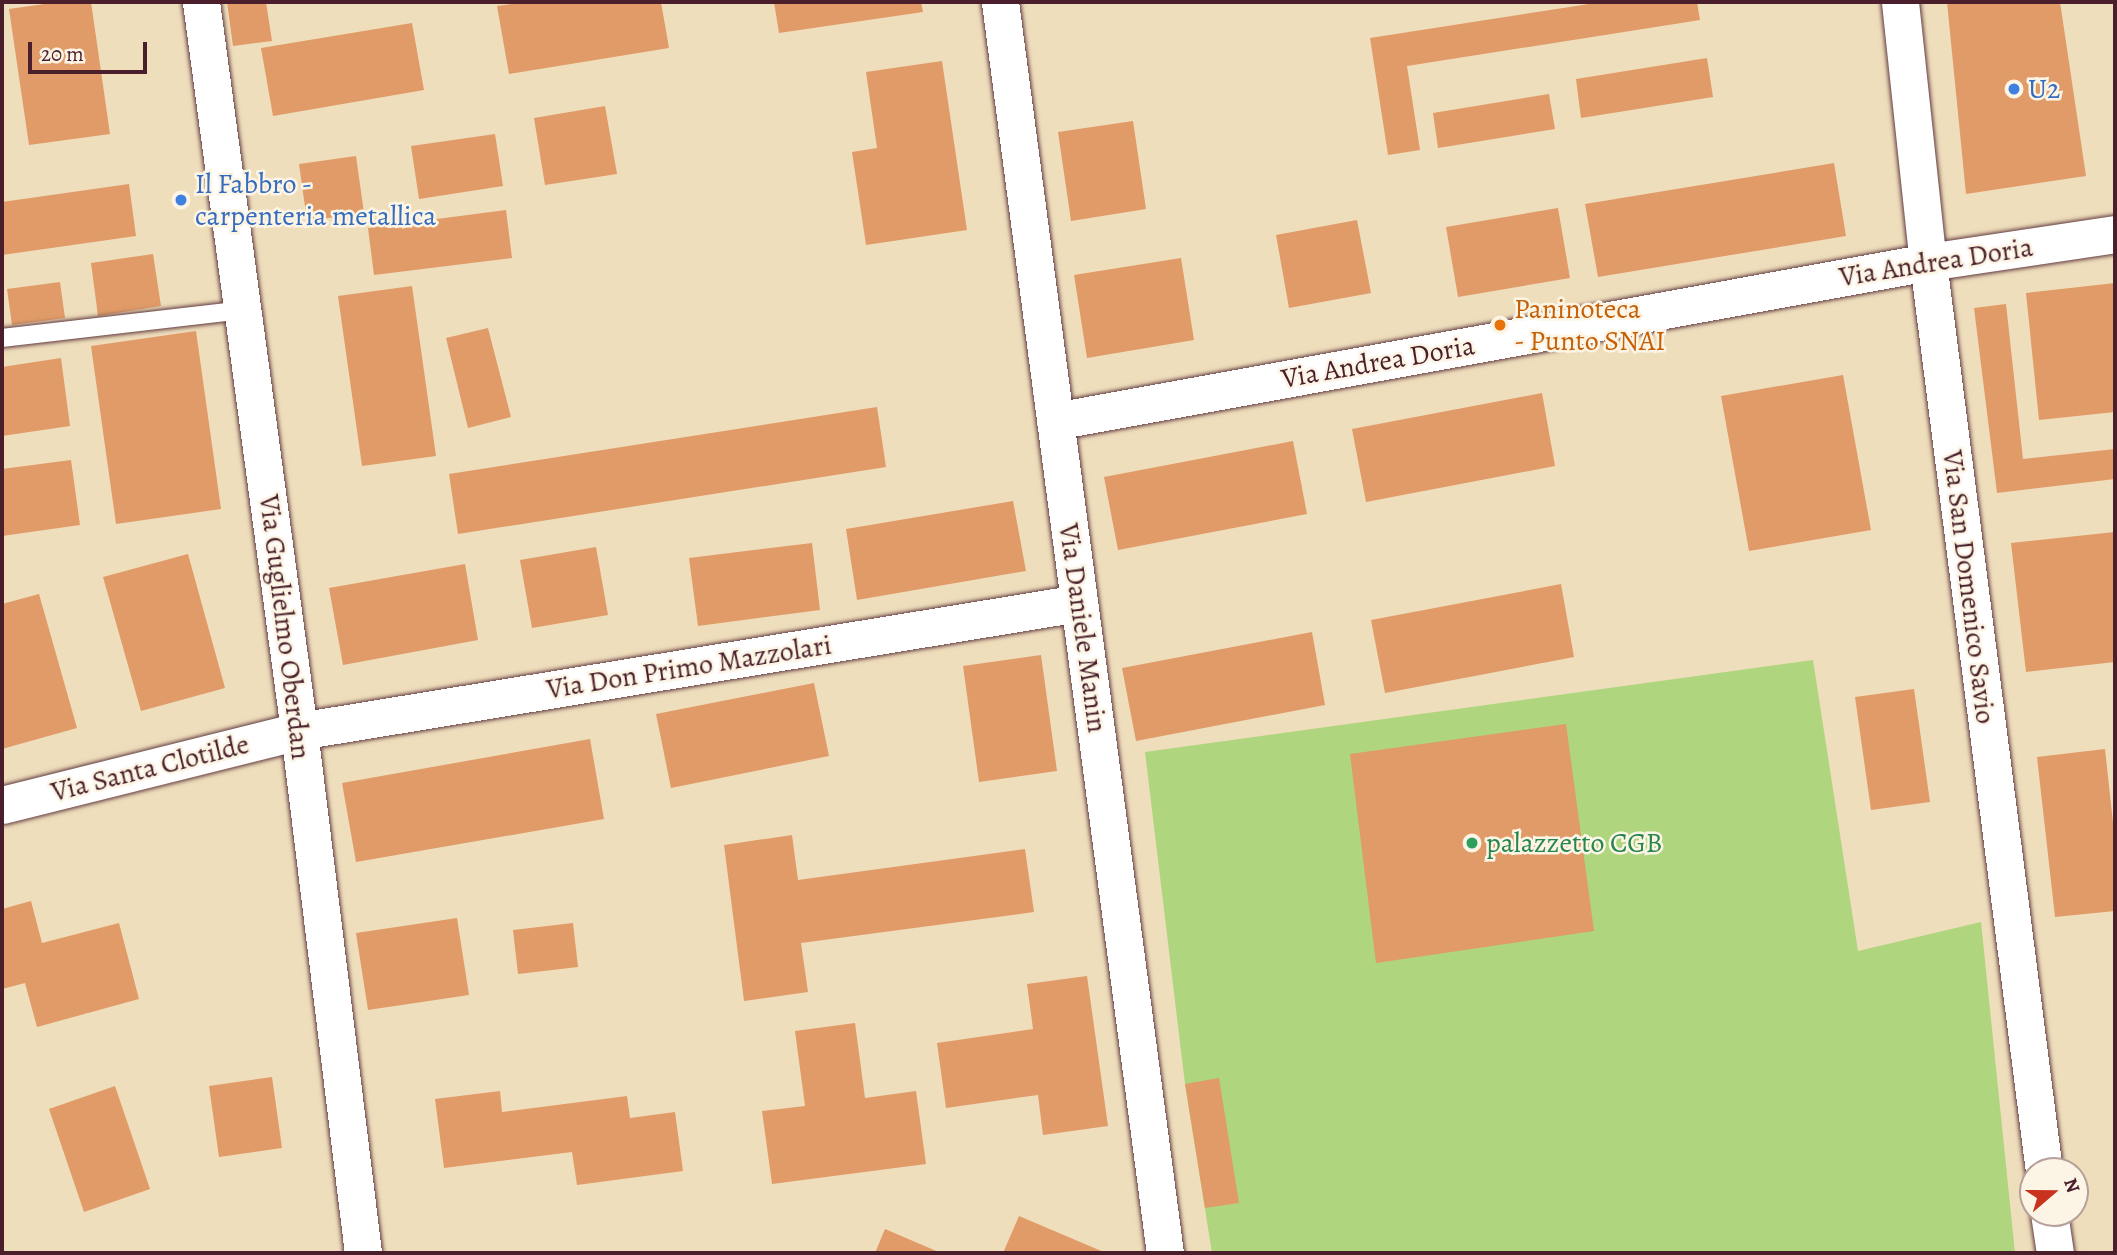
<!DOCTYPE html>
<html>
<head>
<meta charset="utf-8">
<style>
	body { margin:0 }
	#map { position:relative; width:2117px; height:1255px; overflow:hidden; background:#efdebc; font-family:Alegreya,serif }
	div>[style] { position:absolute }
	.green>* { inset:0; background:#afd57f }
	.building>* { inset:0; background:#e09b68 }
	.roads { filter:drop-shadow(0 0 2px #633c41) drop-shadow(0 0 2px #633c41) }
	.lane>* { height:18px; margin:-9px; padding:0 9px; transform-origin:9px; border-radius:9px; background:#fff }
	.street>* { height:37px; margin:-18.5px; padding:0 18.5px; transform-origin:18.5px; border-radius:18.5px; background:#fff }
	.dots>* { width:19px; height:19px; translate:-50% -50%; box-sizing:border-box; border:4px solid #fcf5e5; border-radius:50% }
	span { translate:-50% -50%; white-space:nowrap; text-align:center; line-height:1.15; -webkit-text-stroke:5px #fcf5e5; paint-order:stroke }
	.shop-label { font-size:28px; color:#366cbe }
	.left { translate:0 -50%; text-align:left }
	.street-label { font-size:28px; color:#4a1f2b }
	.food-label { font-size:28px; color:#c56008 }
	.leisure-label { font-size:28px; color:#27864d }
	.frame { position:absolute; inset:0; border:4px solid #4a1f2b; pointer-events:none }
	.north { position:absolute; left:2019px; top:1157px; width:70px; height:70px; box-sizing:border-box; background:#fcf5e5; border:2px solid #b59f9b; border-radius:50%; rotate:70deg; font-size:19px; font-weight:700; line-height:28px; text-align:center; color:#4a1f2b }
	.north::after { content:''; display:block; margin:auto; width:24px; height:32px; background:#c8321e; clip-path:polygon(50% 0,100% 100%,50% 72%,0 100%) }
	.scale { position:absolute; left:28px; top:42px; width:119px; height:32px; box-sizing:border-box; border:4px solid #4a1f2b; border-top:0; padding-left:9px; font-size:21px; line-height:24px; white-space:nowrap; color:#4a1f2b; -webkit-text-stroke:5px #fcf5e5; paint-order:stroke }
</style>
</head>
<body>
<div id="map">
	<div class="green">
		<i style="clip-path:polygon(1813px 660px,1858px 951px,1981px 922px,2015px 1253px,1212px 1253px,1185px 1084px,1145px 752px)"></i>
	</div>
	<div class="building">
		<i style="clip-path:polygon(58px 2px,91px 2px,110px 134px,29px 145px,9px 9px)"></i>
		<i style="clip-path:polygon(227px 2px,266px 2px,272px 41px,233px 46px)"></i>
		<i style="clip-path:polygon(525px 2px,661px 2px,669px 48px,509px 74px,497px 6px)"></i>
		<i style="clip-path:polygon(774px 2px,921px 2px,923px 12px,779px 33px)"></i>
		<i style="clip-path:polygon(1602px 2px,1697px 2px,1700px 20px,1407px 66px,1420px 150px,1388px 155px,1370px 38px)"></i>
		<i style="clip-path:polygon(1947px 2px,2060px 2px,2086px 176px,1966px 194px)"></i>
		<i style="clip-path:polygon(412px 23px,424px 90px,273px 116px,261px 48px)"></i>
		<i style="clip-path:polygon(1707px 58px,1713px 97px,1581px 118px,1576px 79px)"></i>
		<i style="clip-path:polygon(942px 61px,967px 230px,866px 245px,852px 152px,877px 148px,866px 72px)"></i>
		<i style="clip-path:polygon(1549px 94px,1555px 129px,1438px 148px,1433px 113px)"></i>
		<i style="clip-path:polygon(605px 106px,617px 174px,545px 185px,534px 118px)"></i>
		<i style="clip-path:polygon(1133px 121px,1146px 209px,1071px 221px,1058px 132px)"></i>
		<i style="clip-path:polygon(495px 134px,503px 186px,419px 199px,411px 146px)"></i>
		<i style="clip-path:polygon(356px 156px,364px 213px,307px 221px,299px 164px)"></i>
		<i style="clip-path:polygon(1834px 163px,1846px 236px,1598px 277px,1585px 204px)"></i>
		<i style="clip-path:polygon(129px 184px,136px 236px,2px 255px,2px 202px)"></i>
		<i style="clip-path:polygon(1558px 208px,1570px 278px,1458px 297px,1446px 227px)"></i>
		<i style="clip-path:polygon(506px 210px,512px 258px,374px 275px,368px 228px)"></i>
		<i style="clip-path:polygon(1357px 220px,1371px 293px,1289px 308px,1276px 235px)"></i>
		<i style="clip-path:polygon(153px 254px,161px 306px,98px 316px,91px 263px)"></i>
		<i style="clip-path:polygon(1181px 258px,1194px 340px,1087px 358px,1074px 275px)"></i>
		<i style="clip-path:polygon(60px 282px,65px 318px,12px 325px,7px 289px)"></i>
		<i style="clip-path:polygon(2115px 283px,2115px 412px,2039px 420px,2026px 293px)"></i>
		<i style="clip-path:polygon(412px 286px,436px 456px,362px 466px,338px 296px)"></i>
		<i style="clip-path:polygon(2006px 304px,2023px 459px,2115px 449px,2115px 479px,1997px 493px,1974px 308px)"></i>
		<i style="clip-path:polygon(488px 328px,511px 417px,468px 428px,446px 338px)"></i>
		<i style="clip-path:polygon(196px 331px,221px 509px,116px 524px,91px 346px)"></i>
		<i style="clip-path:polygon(61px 358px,70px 426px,2px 436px,2px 367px)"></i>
		<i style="clip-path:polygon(1843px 375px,1871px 530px,1749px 551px,1721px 396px)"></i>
		<i style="clip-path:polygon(1542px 393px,1555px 466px,1366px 502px,1352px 429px)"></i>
		<i style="clip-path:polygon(877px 407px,886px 467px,458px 534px,449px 474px)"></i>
		<i style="clip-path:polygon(1293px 441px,1307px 514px,1118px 550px,1104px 477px)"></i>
		<i style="clip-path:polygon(71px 460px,80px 525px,2px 536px,2px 469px)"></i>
		<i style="clip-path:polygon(1013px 501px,1026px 571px,857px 600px,846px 529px)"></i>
		<i style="clip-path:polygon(2115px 532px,2115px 662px,2026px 672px,2011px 543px)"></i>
		<i style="clip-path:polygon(812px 543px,820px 610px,698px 626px,689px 558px)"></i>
		<i style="clip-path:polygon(596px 547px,608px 615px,532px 628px,520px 560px)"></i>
		<i style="clip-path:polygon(188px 554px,225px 688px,141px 711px,103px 577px)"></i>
		<i style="clip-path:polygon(465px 564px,478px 640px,343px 665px,329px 588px)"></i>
		<i style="clip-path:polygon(1561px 584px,1574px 657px,1385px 693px,1371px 620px)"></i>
		<i style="clip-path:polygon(39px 594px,77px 728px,2px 749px,2px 604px)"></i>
		<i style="clip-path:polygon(1312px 632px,1325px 705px,1136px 741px,1122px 668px)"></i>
		<i style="clip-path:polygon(1041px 655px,1057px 771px,979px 782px,963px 666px)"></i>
		<i style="clip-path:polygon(814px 683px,829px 756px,671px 788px,656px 714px)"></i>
		<i style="clip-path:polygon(1914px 689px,1930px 802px,1871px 810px,1855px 697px)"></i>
		<i style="clip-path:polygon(1566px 724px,1594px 931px,1376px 963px,1350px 754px)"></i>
		<i style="clip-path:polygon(590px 739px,604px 819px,356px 862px,342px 783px)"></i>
		<i style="clip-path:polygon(2105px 749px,2115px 841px,2115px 911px,2055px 917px,2037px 757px)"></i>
		<i style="clip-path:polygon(792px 835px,798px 880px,1025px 849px,1034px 912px,801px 943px,808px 992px,744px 1001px,724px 845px)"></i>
		<i style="clip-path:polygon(31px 901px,42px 943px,119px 923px,139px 999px,37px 1027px,25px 983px,2px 989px,2px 909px)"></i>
		<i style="clip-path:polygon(457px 918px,469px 995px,368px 1010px,356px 933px)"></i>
		<i style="clip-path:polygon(573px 923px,578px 967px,518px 974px,513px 930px)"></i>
		<i style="clip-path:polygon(1087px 976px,1108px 1126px,1043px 1135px,1038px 1095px,946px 1108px,937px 1043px,1033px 1029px,1027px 984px)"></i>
		<i style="clip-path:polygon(855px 1023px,865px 1098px,916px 1091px,926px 1164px,772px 1184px,762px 1111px,805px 1106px,795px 1031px)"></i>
		<i style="clip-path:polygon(272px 1077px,282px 1148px,219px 1157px,209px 1086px)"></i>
		<i style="clip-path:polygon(1219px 1078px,1239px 1203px,1205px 1208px,1185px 1084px)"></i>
		<i style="clip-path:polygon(115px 1086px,150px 1189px,84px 1212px,49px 1109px)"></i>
		<i style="clip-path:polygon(500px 1091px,502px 1112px,627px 1096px,630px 1118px,675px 1112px,683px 1171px,577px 1185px,572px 1152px,444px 1168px,435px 1099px)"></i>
		<i style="clip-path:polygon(1019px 1216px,1106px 1253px,1003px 1253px)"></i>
		<i style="clip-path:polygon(885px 1229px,941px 1253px,875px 1253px)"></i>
	</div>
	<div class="roads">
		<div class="lane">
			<i style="left:2px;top:338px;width:244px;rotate:-6.6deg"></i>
		</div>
		<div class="street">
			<i style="left:201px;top:2px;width:736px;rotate:82.34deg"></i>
			<i style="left:299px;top:731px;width:526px;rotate:83.01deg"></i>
			<i style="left:1000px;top:2px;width:1262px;rotate:82.49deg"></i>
			<i style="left:1900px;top:2px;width:262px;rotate:83.9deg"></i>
			<i style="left:1928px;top:262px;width:916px;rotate:82.73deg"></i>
			<i style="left:1055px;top:421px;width:887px;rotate:-10.32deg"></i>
			<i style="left:1928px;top:262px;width:189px;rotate:-8.5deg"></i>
			<i style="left:2px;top:805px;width:306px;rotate:-14deg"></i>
			<i style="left:299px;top:731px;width:790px;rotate:-9.32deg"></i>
			<i style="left:2049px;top:1213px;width:40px;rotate:81.5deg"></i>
		</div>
	</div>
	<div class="dots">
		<i style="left:2014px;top:89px;background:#3f7fe0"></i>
		<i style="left:181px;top:200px;background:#3f7fe0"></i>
		<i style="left:1500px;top:325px;background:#e8710a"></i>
		<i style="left:1472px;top:843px;background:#2e9e5b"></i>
	</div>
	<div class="shop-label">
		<span class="left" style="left:2028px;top:89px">U2</span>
		<span class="left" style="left:195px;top:200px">Il Fabbro -<br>carpenteria metallica</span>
	</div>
	<div class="street-label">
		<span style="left:1936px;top:262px;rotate:-9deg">Via Andrea Doria</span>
		<span style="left:1378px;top:362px;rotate:-10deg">Via Andrea Doria</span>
		<span style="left:1969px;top:587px;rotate:83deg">Via San Domenico Savio</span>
		<span style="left:285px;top:627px;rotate:83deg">Via Guglielmo Oberdan</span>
		<span style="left:1083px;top:628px;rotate:82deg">Via Daniele Manin</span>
		<span style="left:689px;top:667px;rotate:-9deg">Via Don Primo Mazzolari</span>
		<span style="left:150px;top:768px;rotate:-14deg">Via Santa Clotilde</span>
	</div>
	<div class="food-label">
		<span class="left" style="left:1514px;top:325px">Paninoteca<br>- Punto SNAI</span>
	</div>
	<div class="leisure-label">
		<span class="left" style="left:1486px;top:843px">palazzetto CGB</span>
	</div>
	<div class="frame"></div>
	<div class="north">N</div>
	<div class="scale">20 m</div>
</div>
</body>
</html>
